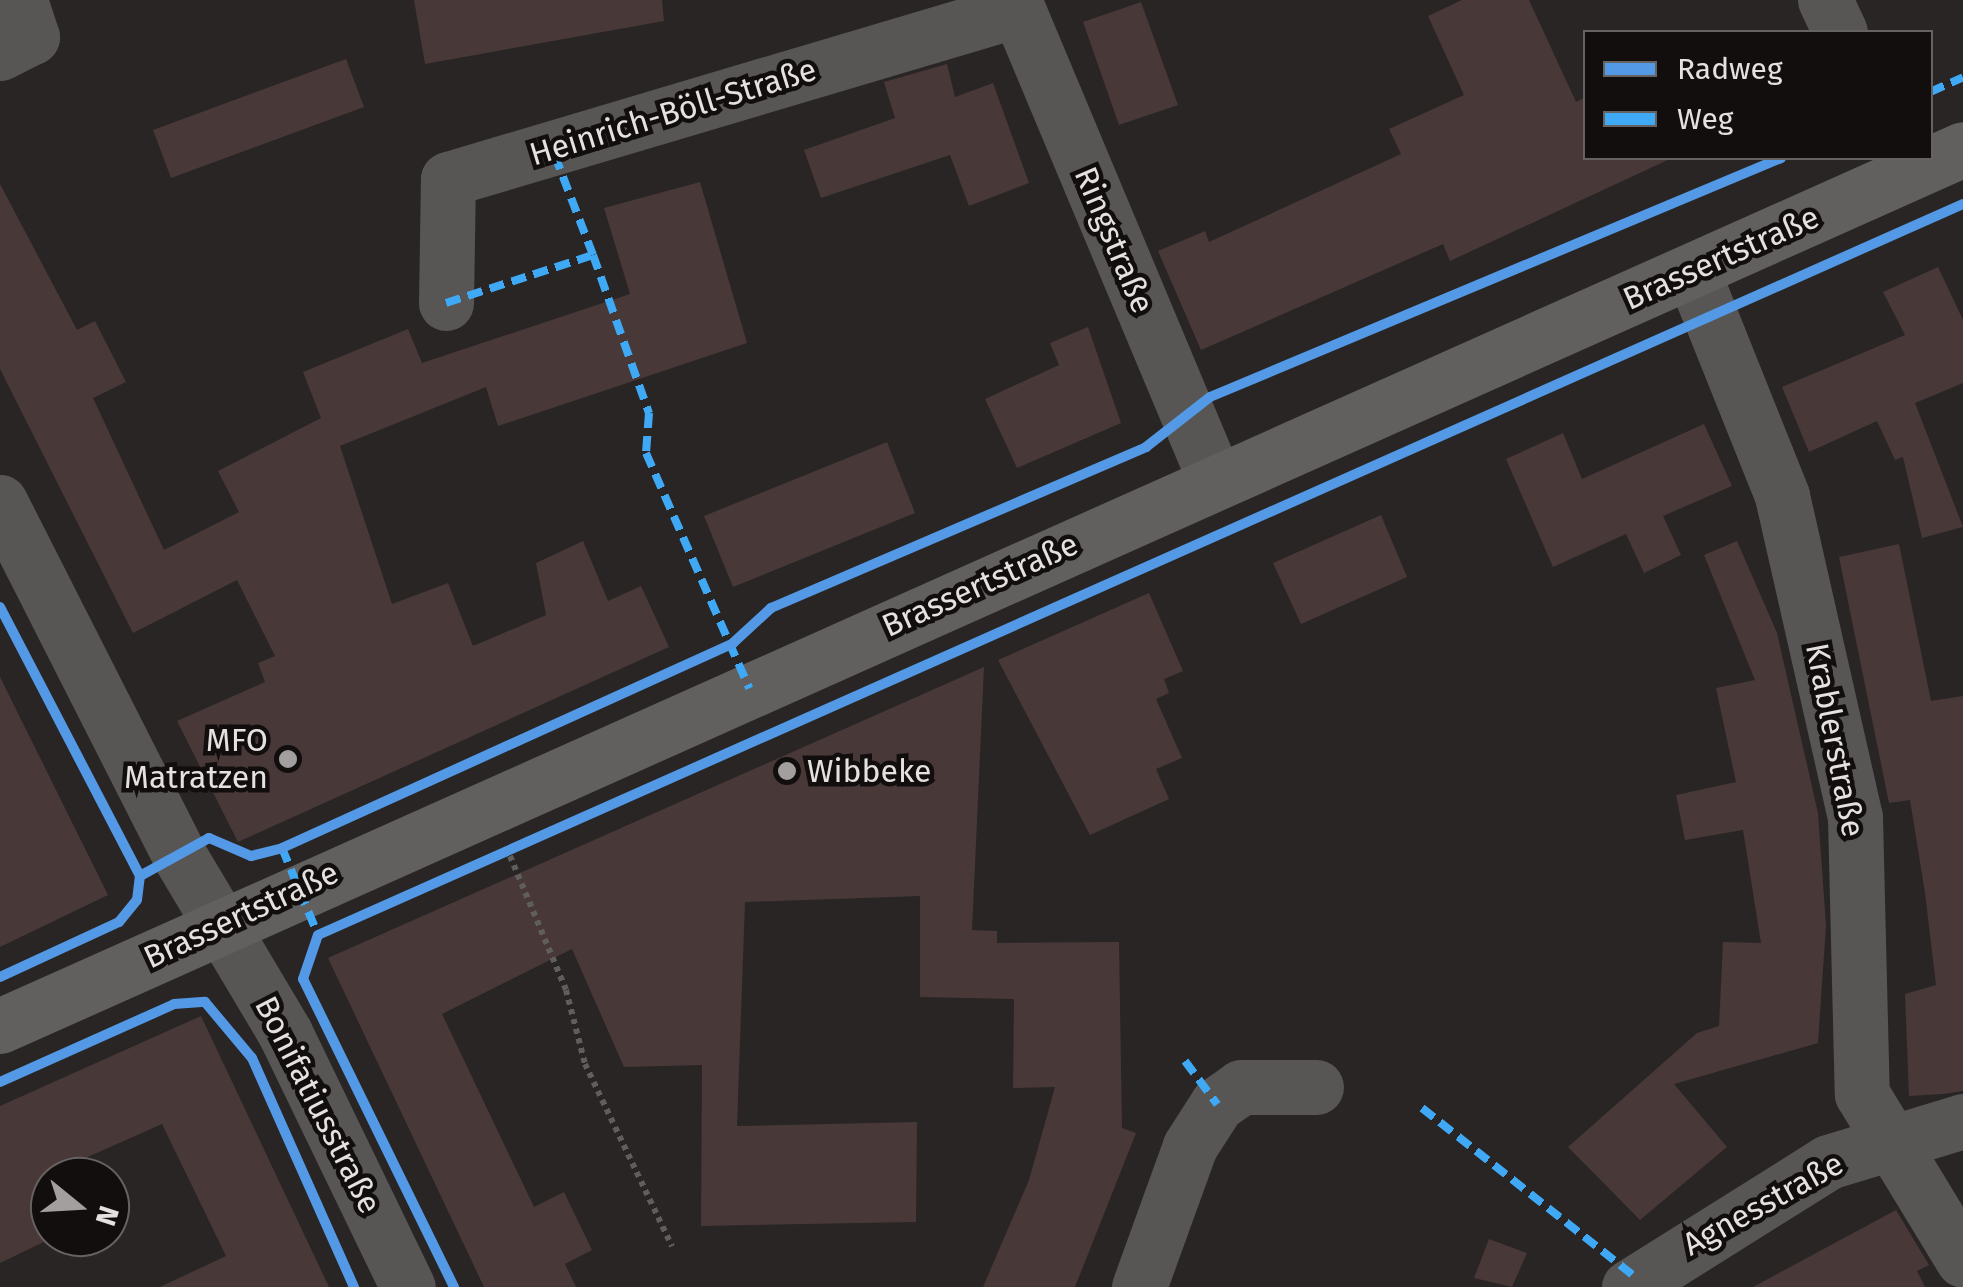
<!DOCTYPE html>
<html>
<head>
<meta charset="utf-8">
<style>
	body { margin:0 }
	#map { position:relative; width:1963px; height:1287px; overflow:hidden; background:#282524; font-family:"Fira Sans",sans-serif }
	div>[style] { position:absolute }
	.building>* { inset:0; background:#483938 }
	.path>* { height:6px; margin-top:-3px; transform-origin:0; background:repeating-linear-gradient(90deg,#5f5e5d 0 5px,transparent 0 10px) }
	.minor>* { height:55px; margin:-27.5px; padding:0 27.5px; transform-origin:27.5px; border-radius:27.5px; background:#585655 }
	.major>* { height:55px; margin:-27.5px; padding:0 27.5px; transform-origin:27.5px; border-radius:27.5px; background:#61605f }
	.quiet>* { height:8px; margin-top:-4px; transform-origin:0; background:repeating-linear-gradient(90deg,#3fa9f5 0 15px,transparent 0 23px) }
	.cycleway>* { height:10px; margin:-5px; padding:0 5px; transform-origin:5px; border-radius:5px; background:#5399e6 }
	.dots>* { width:28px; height:28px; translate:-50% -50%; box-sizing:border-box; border:5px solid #110e0d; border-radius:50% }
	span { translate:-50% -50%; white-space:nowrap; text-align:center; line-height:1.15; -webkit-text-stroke:9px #110e0d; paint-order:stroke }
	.street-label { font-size:32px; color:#e5e1e0 }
	.poi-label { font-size:32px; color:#e5e1e0 }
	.right { translate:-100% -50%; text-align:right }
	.left { translate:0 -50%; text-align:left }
	.legend { position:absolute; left:1583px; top:30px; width:350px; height:130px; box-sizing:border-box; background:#110e0d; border:2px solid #666261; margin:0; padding:12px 18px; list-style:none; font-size:30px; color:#e5e1e0 }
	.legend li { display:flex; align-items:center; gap:20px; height:50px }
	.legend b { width:50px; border:2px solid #666261 }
	.north { position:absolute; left:30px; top:1157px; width:100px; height:100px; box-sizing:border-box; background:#110e0d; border:2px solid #666261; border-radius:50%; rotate:108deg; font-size:28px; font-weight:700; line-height:40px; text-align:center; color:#e5e1e0 }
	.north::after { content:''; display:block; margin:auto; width:35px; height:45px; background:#a39f9e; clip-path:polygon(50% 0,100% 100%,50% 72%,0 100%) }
</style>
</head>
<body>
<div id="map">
	<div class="building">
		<i style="clip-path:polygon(414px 0,662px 0,664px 21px,425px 64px)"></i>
		<i style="clip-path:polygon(1462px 0,1529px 0,1576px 102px,1586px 97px,1586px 158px,1672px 158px,1450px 261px,1443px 244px,1201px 350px,1158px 251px,1205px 231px,1209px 242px,1401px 154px,1389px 129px,1464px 95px,1428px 16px)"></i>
		<i style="clip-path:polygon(1141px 2px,1178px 105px,1119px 125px,1083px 22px)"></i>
		<i style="clip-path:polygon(346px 59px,364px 107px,171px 178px,153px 130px)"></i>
		<i style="clip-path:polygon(947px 64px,955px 97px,993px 83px,1029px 183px,969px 206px,950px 155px,821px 198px,804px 150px,895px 118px,884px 82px)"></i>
		<i style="clip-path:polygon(700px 182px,747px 343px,498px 426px,486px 387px,340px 446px,392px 604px,448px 583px,473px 646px,546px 615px,536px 563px,583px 541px,608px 601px,641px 586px,669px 647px,238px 842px,177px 721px,265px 682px,258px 663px,275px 656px,237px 580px,133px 633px,0 369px,0 184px,77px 330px,95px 321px,126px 382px,93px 398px,164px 550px,239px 512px,218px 471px,321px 418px,303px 372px,408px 329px,422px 363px,630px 294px,604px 208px)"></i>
		<i style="clip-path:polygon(1938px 267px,1963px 320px,1963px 383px,1915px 403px,1963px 527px,1922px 538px,1903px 457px,1895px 460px,1877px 421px,1809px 452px,1782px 387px,1905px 335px,1883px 292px)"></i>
		<i style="clip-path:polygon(1088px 327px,1121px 423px,1017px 468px,985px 399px,1059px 365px,1050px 343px)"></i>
		<i style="clip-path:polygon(1704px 424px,1732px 486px,1663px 516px,1681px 555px,1644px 573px,1626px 534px,1553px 567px,1506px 459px,1563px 433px,1582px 479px)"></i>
		<i style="clip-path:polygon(887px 442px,915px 513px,733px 587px,704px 516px)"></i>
		<i style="clip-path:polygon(1381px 515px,1407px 577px,1301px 624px,1273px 563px)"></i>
		<i style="clip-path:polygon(1737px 541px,1777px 633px,1818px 813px,1826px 925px,1818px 1043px,1674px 1084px,1727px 1147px,1640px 1220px,1568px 1147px,1697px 1033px,1719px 1026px,1723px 942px,1761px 943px,1743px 830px,1685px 840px,1676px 795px,1736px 782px,1716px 688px,1755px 680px,1704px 555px)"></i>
		<i style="clip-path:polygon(1899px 544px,1931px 701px,1963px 696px,1963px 1091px,1943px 1094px,1909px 1096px,1905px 994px,1936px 985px,1925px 893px,1910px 800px,1889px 803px,1839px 557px)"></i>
		<i style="clip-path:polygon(1149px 593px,1183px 671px,1164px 679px,1169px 693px,1156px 699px,1182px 758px,1156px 769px,1169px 799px,1090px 835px,998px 660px)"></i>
		<i style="clip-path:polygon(984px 667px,972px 930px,997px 931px,997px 943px,1119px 942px,1122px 1128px,1136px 1133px,1075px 1287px,983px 1287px,1029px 1180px,1055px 1087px,1013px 1088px,1014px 999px,920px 997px,920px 896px,745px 902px,737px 1126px,917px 1122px,916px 1222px,701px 1226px,702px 1065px,624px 1067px,572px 949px,442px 1014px,534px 1207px,564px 1192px,592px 1250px,565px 1264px,576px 1287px,484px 1287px,328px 958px)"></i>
		<i style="clip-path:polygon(0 677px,108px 895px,0 947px)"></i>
		<i style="clip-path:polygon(201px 1016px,329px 1287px,160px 1287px,226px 1256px,162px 1124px,81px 1160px,89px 1177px,50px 1177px,54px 1237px,0 1263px,0 1106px)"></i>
		<i style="clip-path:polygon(1896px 1210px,1929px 1265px,1917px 1271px,1925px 1287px,1753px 1287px)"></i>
		<i style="clip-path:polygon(1489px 1239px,1527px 1253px,1512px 1287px,1474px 1278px)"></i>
	</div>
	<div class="path">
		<i style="left:510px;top:856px;width:145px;rotate:67.3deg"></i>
		<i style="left:566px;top:990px;width:76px;rotate:75.6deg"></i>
		<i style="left:585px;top:1064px;width:202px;rotate:64.5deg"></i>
	</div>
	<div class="minor">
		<i style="left:1014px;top:0;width:520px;rotate:67.28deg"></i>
		<i style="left:1825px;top:0;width:35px;rotate:65deg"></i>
		<i style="left:0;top:53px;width:36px;rotate:-27deg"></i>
		<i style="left:32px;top:37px;width:39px;rotate:-108deg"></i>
		<i style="left:1693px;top:273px;width:240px;rotate:68.2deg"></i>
		<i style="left:1782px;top:496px;width:329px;rotate:77.2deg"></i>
		<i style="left:1855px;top:817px;width:277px;rotate:88.6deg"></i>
		<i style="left:1862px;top:1094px;width:194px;rotate:58.7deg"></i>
		<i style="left:446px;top:303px;width:124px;rotate:-89.1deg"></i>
		<i style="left:448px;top:179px;width:594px;rotate:-16.54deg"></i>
		<i style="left:0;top:502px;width:396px;rotate:63.1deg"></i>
		<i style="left:179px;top:855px;width:207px;rotate:59.2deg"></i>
		<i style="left:285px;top:1033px;width:282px;rotate:64.2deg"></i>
		<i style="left:1139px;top:1287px;width:150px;rotate:-70.1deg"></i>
		<i style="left:1190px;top:1146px;width:50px;rotate:-57.3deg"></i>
		<i style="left:1217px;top:1104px;width:29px;rotate:-35deg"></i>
		<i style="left:1241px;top:1087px;width:75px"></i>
		<i style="left:1629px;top:1287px;width:235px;rotate:-32.1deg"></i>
		<i style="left:1828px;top:1162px;width:141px;rotate:-16.9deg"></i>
	</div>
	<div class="major">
		<i style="left:0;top:1026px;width:2150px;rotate:-24.07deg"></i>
	</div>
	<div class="quiet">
		<i style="left:1930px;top:92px;width:36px;rotate:-24deg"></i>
		<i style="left:593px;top:255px;width:168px;rotate:70.5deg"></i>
		<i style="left:649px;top:413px;width:40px;rotate:94.3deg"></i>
		<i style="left:646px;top:453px;width:257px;rotate:66.3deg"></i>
		<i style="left:446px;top:303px;width:155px;rotate:-18.1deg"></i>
		<i style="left:593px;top:255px;width:115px;rotate:-111deg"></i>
		<i style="left:282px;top:848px;width:94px;rotate:67.5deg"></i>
		<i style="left:1185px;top:1061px;width:54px;rotate:53.3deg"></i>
		<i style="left:1422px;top:1108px;width:272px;rotate:38.4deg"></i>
	</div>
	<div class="cycleway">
		<i style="left:0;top:607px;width:303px;rotate:62.5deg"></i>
		<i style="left:0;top:977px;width:131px;rotate:-24.8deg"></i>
		<i style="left:119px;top:922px;width:28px;rotate:-51deg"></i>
		<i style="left:137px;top:900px;width:24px;rotate:-83deg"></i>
		<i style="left:140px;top:876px;width:79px;rotate:-28.8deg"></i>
		<i style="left:209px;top:838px;width:46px;rotate:23.2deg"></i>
		<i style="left:251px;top:856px;width:32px;rotate:-14deg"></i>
		<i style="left:282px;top:848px;width:495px;rotate:-24.4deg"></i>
		<i style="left:733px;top:643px;width:52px;rotate:-42.6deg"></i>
		<i style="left:771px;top:608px;width:408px;rotate:-23.2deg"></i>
		<i style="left:1146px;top:447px;width:81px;rotate:-38deg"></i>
		<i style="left:1210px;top:397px;width:619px;rotate:-22.71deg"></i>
		<i style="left:0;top:1082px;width:191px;rotate:-24.1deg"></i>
		<i style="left:174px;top:1004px;width:31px;rotate:-4deg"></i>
		<i style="left:205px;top:1002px;width:73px;rotate:50deg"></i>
		<i style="left:252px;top:1058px;width:251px;rotate:66deg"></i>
		<i style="left:454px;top:1287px;width:343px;rotate:-116.1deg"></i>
		<i style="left:303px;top:979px;width:46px;rotate:-71.2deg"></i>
		<i style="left:318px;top:935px;width:1800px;rotate:-23.96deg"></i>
	</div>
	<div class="dots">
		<i style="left:288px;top:759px;background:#a39f9e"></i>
		<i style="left:787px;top:771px;background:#a39f9e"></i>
	</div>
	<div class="street-label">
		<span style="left:673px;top:112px;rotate:-17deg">Heinrich-Böll-Straße</span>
		<span style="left:1114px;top:240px;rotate:67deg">Ringstraße</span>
		<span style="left:1721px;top:258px;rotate:-24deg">Brassertstraße</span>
		<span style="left:980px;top:585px;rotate:-24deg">Brassertstraße</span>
		<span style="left:1835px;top:740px;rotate:79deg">Krablerstraße</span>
		<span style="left:241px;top:915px;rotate:-25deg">Brassertstraße</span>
		<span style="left:318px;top:1105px;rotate:63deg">Bonifatiusstraße</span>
		<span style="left:1763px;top:1204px;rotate:-29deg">Agnesstraße</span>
	</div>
	<div class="poi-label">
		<span class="right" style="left:268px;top:759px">MFO<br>Matratzen</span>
		<span class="left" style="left:807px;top:771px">Wibbeke</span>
	</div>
	<ul class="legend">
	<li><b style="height:12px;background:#5399e6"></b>Radweg</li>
	<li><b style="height:12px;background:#3fa9f5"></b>Weg</li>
	</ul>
	<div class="north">N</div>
</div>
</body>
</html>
